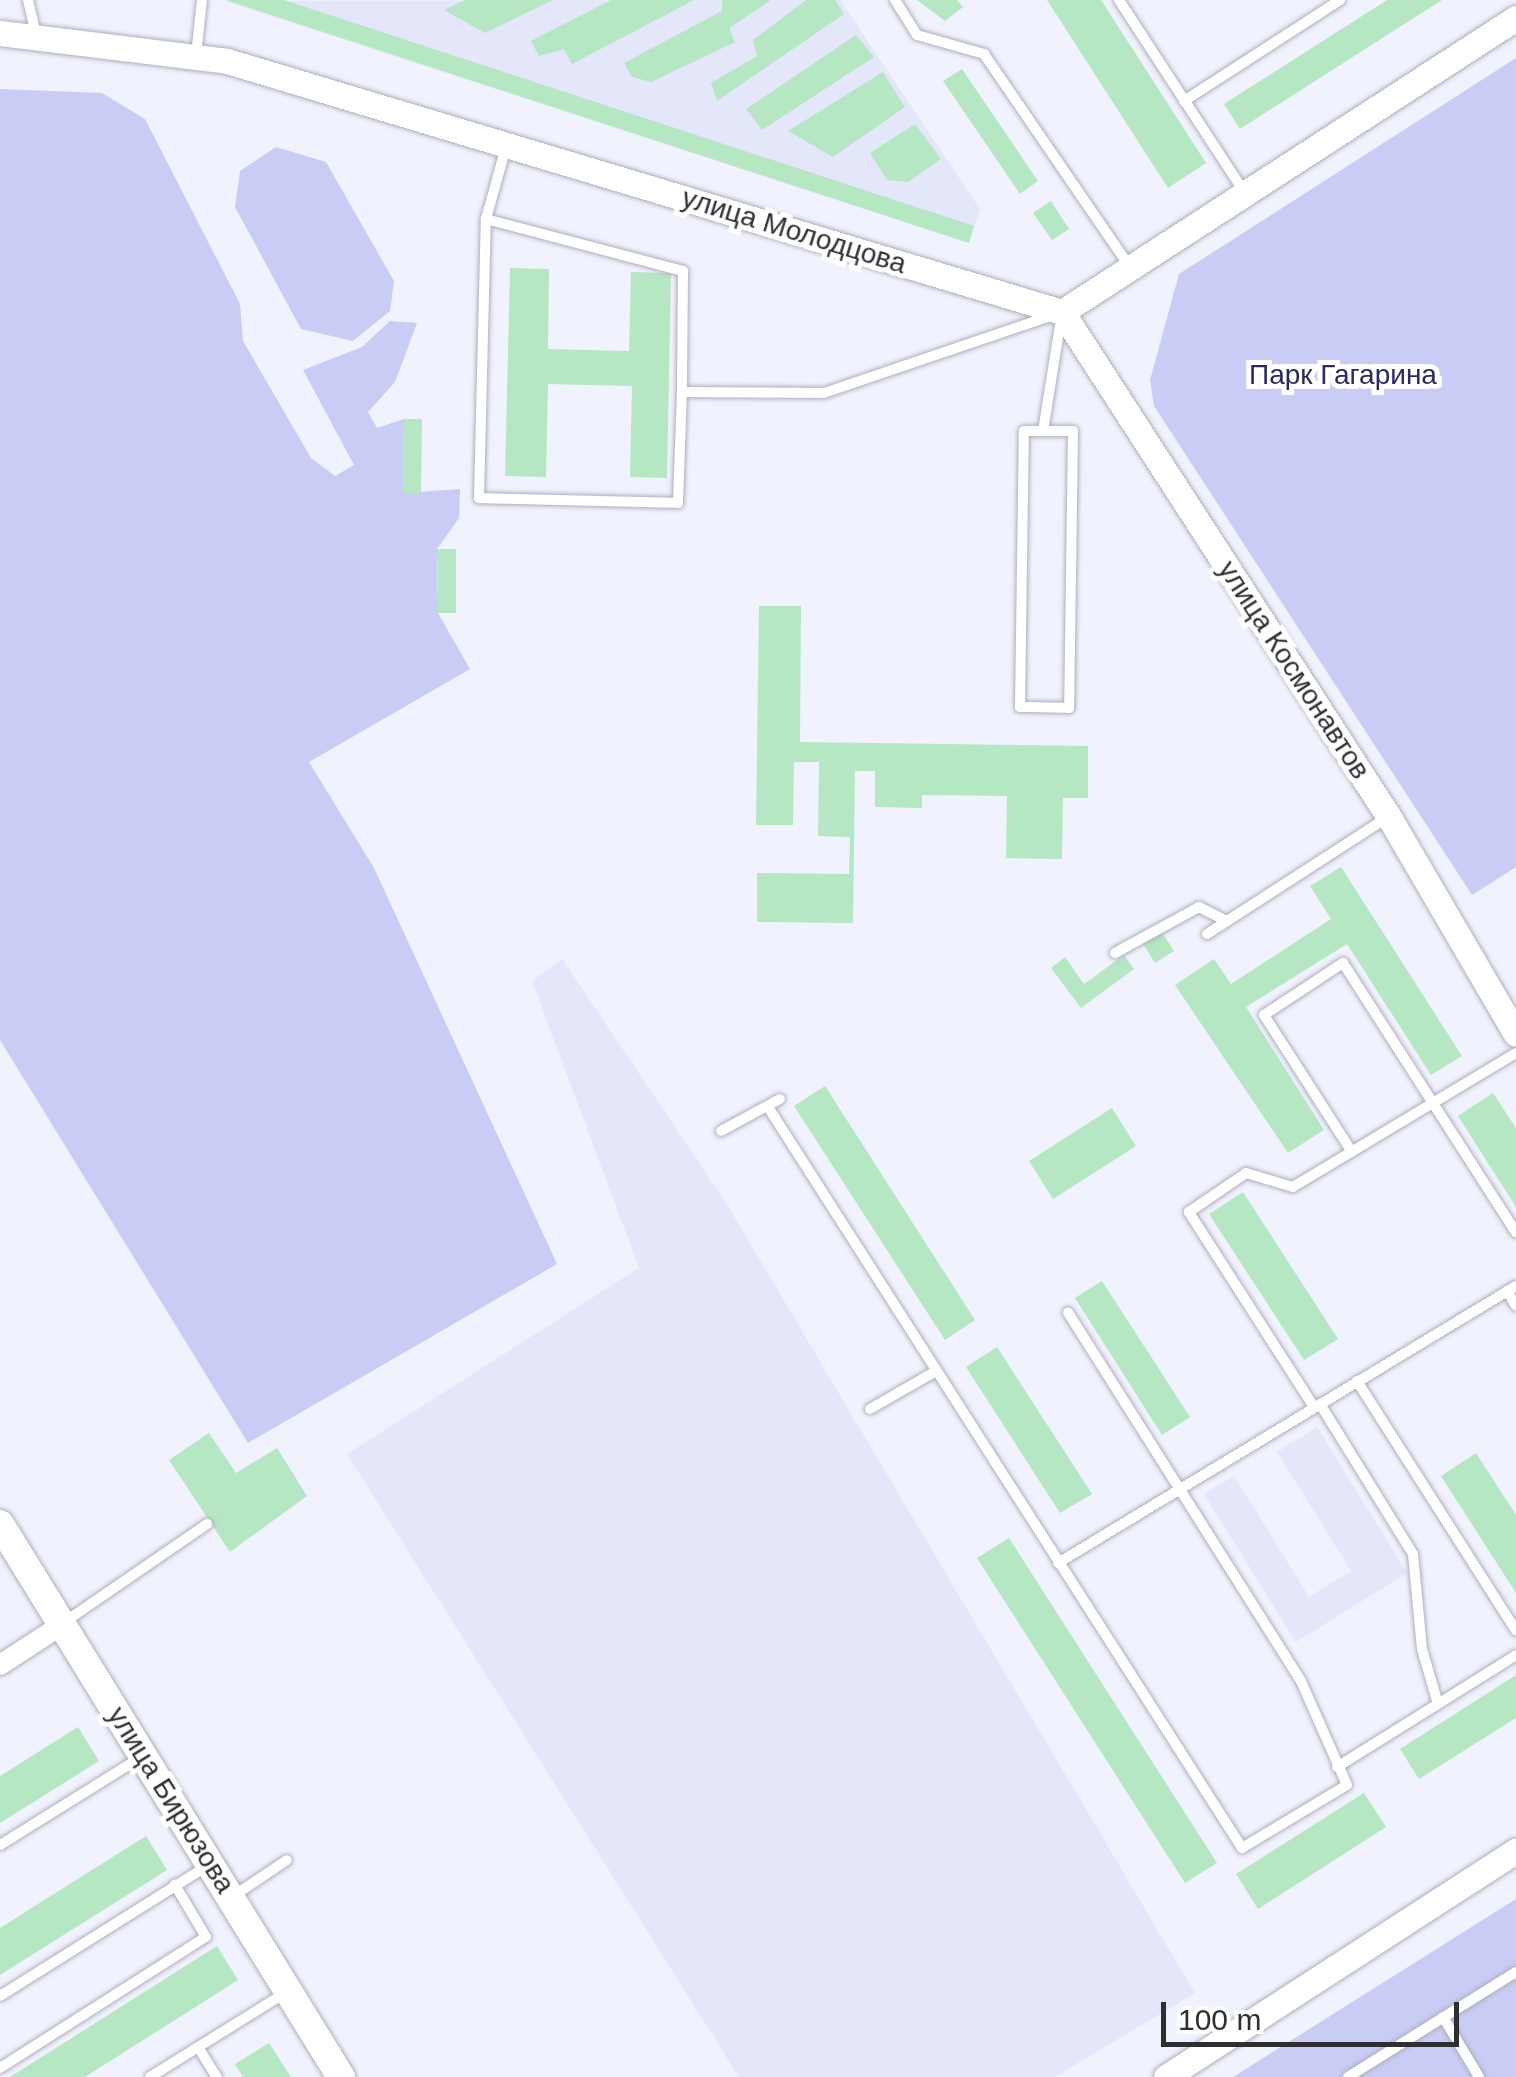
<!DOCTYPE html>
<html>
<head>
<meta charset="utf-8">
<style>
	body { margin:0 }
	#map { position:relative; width:1516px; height:2077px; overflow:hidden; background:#f0f2fe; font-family:Helvetica,sans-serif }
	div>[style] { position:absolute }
	.built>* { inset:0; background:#e4e6fa }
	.green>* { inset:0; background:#c9ccf4 }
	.building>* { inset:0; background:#b5e7c2 }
	.roads { filter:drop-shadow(0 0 2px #aeafbb) drop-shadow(0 0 2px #aeafbb) }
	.service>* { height:10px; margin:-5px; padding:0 5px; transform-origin:5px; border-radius:5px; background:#fff }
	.minor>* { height:20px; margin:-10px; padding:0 10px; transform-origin:10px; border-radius:10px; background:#fff }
	.tertiary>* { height:25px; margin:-12.5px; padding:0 12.5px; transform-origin:12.5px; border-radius:12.5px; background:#fff }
	.secondary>* { height:28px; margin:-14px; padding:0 14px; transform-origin:14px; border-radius:14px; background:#fff }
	span { translate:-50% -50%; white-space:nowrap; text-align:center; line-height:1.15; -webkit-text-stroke:10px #fff; paint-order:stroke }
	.street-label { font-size:28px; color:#2e2f33 }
	.park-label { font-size:28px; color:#2b2864 }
	.scale { position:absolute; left:1161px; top:2002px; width:298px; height:45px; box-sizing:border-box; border:5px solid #2e2f33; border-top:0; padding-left:12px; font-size:30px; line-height:35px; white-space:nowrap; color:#2e2f33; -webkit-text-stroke:8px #fff; paint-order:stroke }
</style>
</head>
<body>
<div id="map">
	<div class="built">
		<i style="clip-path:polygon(840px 0,980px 209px,969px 243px,225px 1px)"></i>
		<i style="clip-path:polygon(562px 959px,723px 1198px,1195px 1993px,1055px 2077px,739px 2077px,347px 1454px,639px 1268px,532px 981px)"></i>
		<i style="clip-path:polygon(1317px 1427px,1407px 1573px,1296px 1642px,1204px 1494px,1234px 1476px,1309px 1597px,1351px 1571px,1277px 1452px)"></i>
	</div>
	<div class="green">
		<i style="clip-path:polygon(1516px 58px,1516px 867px,1472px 895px,1154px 406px,1150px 380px,1179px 274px)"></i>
		<i style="clip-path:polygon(0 89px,102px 93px,145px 119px,240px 304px,243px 341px,311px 458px,335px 476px,354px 465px,303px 370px,362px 347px,390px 321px,417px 323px,395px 382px,368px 412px,377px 428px,404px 419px,403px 493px,460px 489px,459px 518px,437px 549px,438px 613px,470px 669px,309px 762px,374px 868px,557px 1264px,248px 1443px,0 1040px)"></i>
		<i style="clip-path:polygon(276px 147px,326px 162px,394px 281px,390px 311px,353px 341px,301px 329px,235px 207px,240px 171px)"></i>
		<i style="clip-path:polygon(1516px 1899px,1516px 2077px,1233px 2077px)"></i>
	</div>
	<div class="building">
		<i style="clip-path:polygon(226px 0,284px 0,974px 226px,969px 243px)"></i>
		<i style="clip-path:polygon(465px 0,553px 0,485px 33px,444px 10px)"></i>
		<i style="clip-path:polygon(611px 0,694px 0,572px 64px,564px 49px,539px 56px,531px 41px)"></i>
		<i style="clip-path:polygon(722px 0,771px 0,729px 28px,735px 42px,651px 82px,632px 77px,624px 63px,722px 11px)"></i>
		<i style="clip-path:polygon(806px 0,835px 0,844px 14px,717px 101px,711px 83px,757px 56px,753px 40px)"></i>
		<i style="clip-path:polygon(917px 0,957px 0,963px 7px,945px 21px)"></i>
		<i style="clip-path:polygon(1047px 0,1101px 0,1206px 163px,1168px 188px)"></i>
		<i style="clip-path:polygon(1387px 0,1442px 0,1240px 129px,1224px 104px)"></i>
		<i style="clip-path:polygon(856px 35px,874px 57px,762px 130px,746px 109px)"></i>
		<i style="clip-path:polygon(962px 69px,1038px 181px,1020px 194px,943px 81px)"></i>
		<i style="clip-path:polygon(883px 72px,905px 107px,833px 157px,788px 131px)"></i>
		<i style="clip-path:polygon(915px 124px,941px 159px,908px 182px,887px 180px,870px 153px)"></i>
		<i style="clip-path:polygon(1051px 201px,1069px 229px,1052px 240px,1033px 213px)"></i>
		<i style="clip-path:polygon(510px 268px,549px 269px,548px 349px,629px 351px,631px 272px,671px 273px,667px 478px,630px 477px,632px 386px,548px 384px,546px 477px,505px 476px)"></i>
		<i style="clip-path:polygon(404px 419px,422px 419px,421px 493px,403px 493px)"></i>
		<i style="clip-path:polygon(437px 549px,456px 549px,456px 613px,438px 613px)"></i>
		<i style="clip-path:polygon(759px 606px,801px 606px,800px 742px,1088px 746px,1088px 798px,1063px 798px,1062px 859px,1006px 858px,1007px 796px,922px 795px,922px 808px,875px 807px,875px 771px,855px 771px,853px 923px,757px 922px,757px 873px,849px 874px,850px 837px,818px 836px,819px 762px,794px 762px,793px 825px,756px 825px)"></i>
		<i style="clip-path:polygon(1341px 867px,1462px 1056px,1431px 1075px,1347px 944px,1246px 1007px,1324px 1130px,1288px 1153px,1175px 985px,1214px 959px,1231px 984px,1331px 919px,1310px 886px)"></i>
		<i style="clip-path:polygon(1161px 931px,1174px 951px,1155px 963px,1142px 942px)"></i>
		<i style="clip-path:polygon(1124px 955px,1134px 969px,1081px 1008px,1051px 968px,1065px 957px,1084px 984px)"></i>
		<i style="clip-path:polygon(825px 1086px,975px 1320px,945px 1340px,794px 1106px)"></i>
		<i style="clip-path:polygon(1493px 1093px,1516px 1128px,1516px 1207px,1458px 1116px)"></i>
		<i style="clip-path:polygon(1112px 1108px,1136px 1146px,1053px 1199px,1029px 1161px)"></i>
		<i style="clip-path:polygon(1243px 1192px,1338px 1339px,1304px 1360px,1209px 1214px)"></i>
		<i style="clip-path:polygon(1102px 1281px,1190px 1417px,1162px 1435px,1075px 1298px)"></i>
		<i style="clip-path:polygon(997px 1347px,1092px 1494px,1060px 1513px,966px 1367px)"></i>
		<i style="clip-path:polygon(209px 1433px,236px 1473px,277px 1448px,307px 1496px,230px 1552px,169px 1460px)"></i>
		<i style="clip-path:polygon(1476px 1453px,1516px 1515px,1516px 1593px,1441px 1476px)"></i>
		<i style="clip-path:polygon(1009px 1538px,1217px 1863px,1185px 1883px,977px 1558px)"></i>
		<i style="clip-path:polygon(1516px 1675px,1516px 1718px,1419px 1779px,1400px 1749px)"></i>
		<i style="clip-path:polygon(78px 1727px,99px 1761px,0 1823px,0 1776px)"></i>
		<i style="clip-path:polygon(1364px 1793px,1386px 1827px,1258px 1909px,1236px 1874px)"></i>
		<i style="clip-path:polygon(146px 1836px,167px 1870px,0 1975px,0 1928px)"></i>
		<i style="clip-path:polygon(217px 1946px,238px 1980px,85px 2077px,10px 2077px)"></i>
		<i style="clip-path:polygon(269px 2043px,291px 2077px,243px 2077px,235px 2064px)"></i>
	</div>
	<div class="roads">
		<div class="service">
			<i style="left:28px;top:0;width:35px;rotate:77deg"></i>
			<i style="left:895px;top:0;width:41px;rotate:57.8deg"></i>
			<i style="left:917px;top:35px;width:70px;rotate:15.8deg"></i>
			<i style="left:984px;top:54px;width:260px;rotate:55.6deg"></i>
			<i style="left:1119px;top:0;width:229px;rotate:56.9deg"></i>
			<i style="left:196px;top:55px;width:55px;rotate:-83.8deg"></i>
			<i style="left:1184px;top:101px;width:186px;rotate:-32.9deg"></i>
			<i style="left:486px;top:219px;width:75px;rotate:-74.5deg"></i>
			<i style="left:682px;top:392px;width:111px;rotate:92.1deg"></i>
			<i style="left:678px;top:503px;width:199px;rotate:-178.6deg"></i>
			<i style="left:479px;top:498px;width:279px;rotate:-88.6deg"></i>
			<i style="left:486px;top:219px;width:204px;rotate:14.8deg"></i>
			<i style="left:683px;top:271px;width:121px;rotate:90.5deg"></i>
			<i style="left:682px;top:392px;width:142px;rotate:0.4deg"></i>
			<i style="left:824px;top:393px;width:245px;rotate:-18.8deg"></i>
			<i style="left:1024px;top:431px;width:49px"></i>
			<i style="left:1073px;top:431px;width:277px;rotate:90.8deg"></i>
			<i style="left:1069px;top:708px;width:49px;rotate:-178.8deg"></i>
			<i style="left:1020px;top:707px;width:276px;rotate:-89.2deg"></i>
			<i style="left:1043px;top:431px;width:114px;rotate:-80.9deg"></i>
			<i style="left:1207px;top:934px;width:216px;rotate:-32.9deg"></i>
			<i style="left:1115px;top:953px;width:96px;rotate:-28.7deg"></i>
			<i style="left:1199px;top:907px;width:31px;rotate:27deg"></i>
			<i style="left:768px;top:1107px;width:880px;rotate:57.39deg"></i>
			<i style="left:1242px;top:1848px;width:122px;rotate:-31deg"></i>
			<i style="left:1347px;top:1785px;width:114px;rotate:-113.9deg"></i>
			<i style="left:1301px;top:1681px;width:436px;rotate:-122.3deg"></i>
			<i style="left:721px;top:1131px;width:67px;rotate:-28.5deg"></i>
			<i style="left:1352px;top:1152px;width:163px;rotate:-122.7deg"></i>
			<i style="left:1264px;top:1015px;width:95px;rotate:-33.4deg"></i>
			<i style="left:1343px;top:963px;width:320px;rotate:57.3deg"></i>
			<i style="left:1507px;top:1291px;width:17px;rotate:59deg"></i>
			<i style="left:1357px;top:1381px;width:296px;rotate:57.5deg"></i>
			<i style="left:1320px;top:1404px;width:176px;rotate:58.2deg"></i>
			<i style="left:1413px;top:1554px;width:95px;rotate:84.6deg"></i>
			<i style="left:1422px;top:1649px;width:57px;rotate:73.8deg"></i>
			<i style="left:1314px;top:1407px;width:232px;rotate:-122.7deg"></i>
			<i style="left:1189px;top:1212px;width:69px;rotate:-34.4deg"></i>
			<i style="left:1246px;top:1173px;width:49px;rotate:16.6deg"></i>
			<i style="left:1293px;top:1187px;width:260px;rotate:-31deg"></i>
			<i style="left:870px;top:1409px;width:76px;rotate:-29.9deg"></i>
			<i style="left:1058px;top:1563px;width:535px;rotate:-31.17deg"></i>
			<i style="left:63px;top:1623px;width:175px;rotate:-34.5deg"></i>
			<i style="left:1337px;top:1767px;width:211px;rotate:-32deg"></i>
			<i style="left:0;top:1845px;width:168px;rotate:-31.9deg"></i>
			<i style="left:232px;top:1897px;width:66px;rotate:-33.9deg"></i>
			<i style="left:0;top:1996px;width:244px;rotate:-32.1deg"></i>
			<i style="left:1443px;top:2017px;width:70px;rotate:59deg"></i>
			<i style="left:198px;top:2047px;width:36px;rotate:58deg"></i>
			<i style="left:0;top:2068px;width:244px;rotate:-32.5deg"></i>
			<i style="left:206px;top:1937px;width:61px;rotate:-120.8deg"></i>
			<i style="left:150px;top:2077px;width:159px;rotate:-31.9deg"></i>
			<i style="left:1348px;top:2077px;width:198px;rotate:-32deg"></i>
		</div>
		<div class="minor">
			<i style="left:0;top:1665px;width:75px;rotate:-33.1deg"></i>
		</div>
		<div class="tertiary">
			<i style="left:0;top:33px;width:229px;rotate:7deg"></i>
			<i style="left:227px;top:61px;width:872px;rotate:16.73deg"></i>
			<i style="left:1062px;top:312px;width:541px;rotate:-32.93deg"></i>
			<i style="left:1062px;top:312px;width:602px;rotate:57.08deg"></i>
			<i style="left:1389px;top:817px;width:251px;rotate:59.7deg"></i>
			<i style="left:1166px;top:2077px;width:417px;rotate:-32.9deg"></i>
		</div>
		<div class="secondary">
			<i style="left:0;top:1524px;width:650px;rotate:58.34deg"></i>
		</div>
	</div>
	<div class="street-label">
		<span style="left:794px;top:231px;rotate:17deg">улица Молодцова</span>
		<span style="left:1294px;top:670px;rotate:57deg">улица Космонавтов</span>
		<span style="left:171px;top:1800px;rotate:58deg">улица Бирюзова</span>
	</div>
	<div class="park-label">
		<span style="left:1343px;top:375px">Парк Гагарина</span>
	</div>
	<div class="scale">100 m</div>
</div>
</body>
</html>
